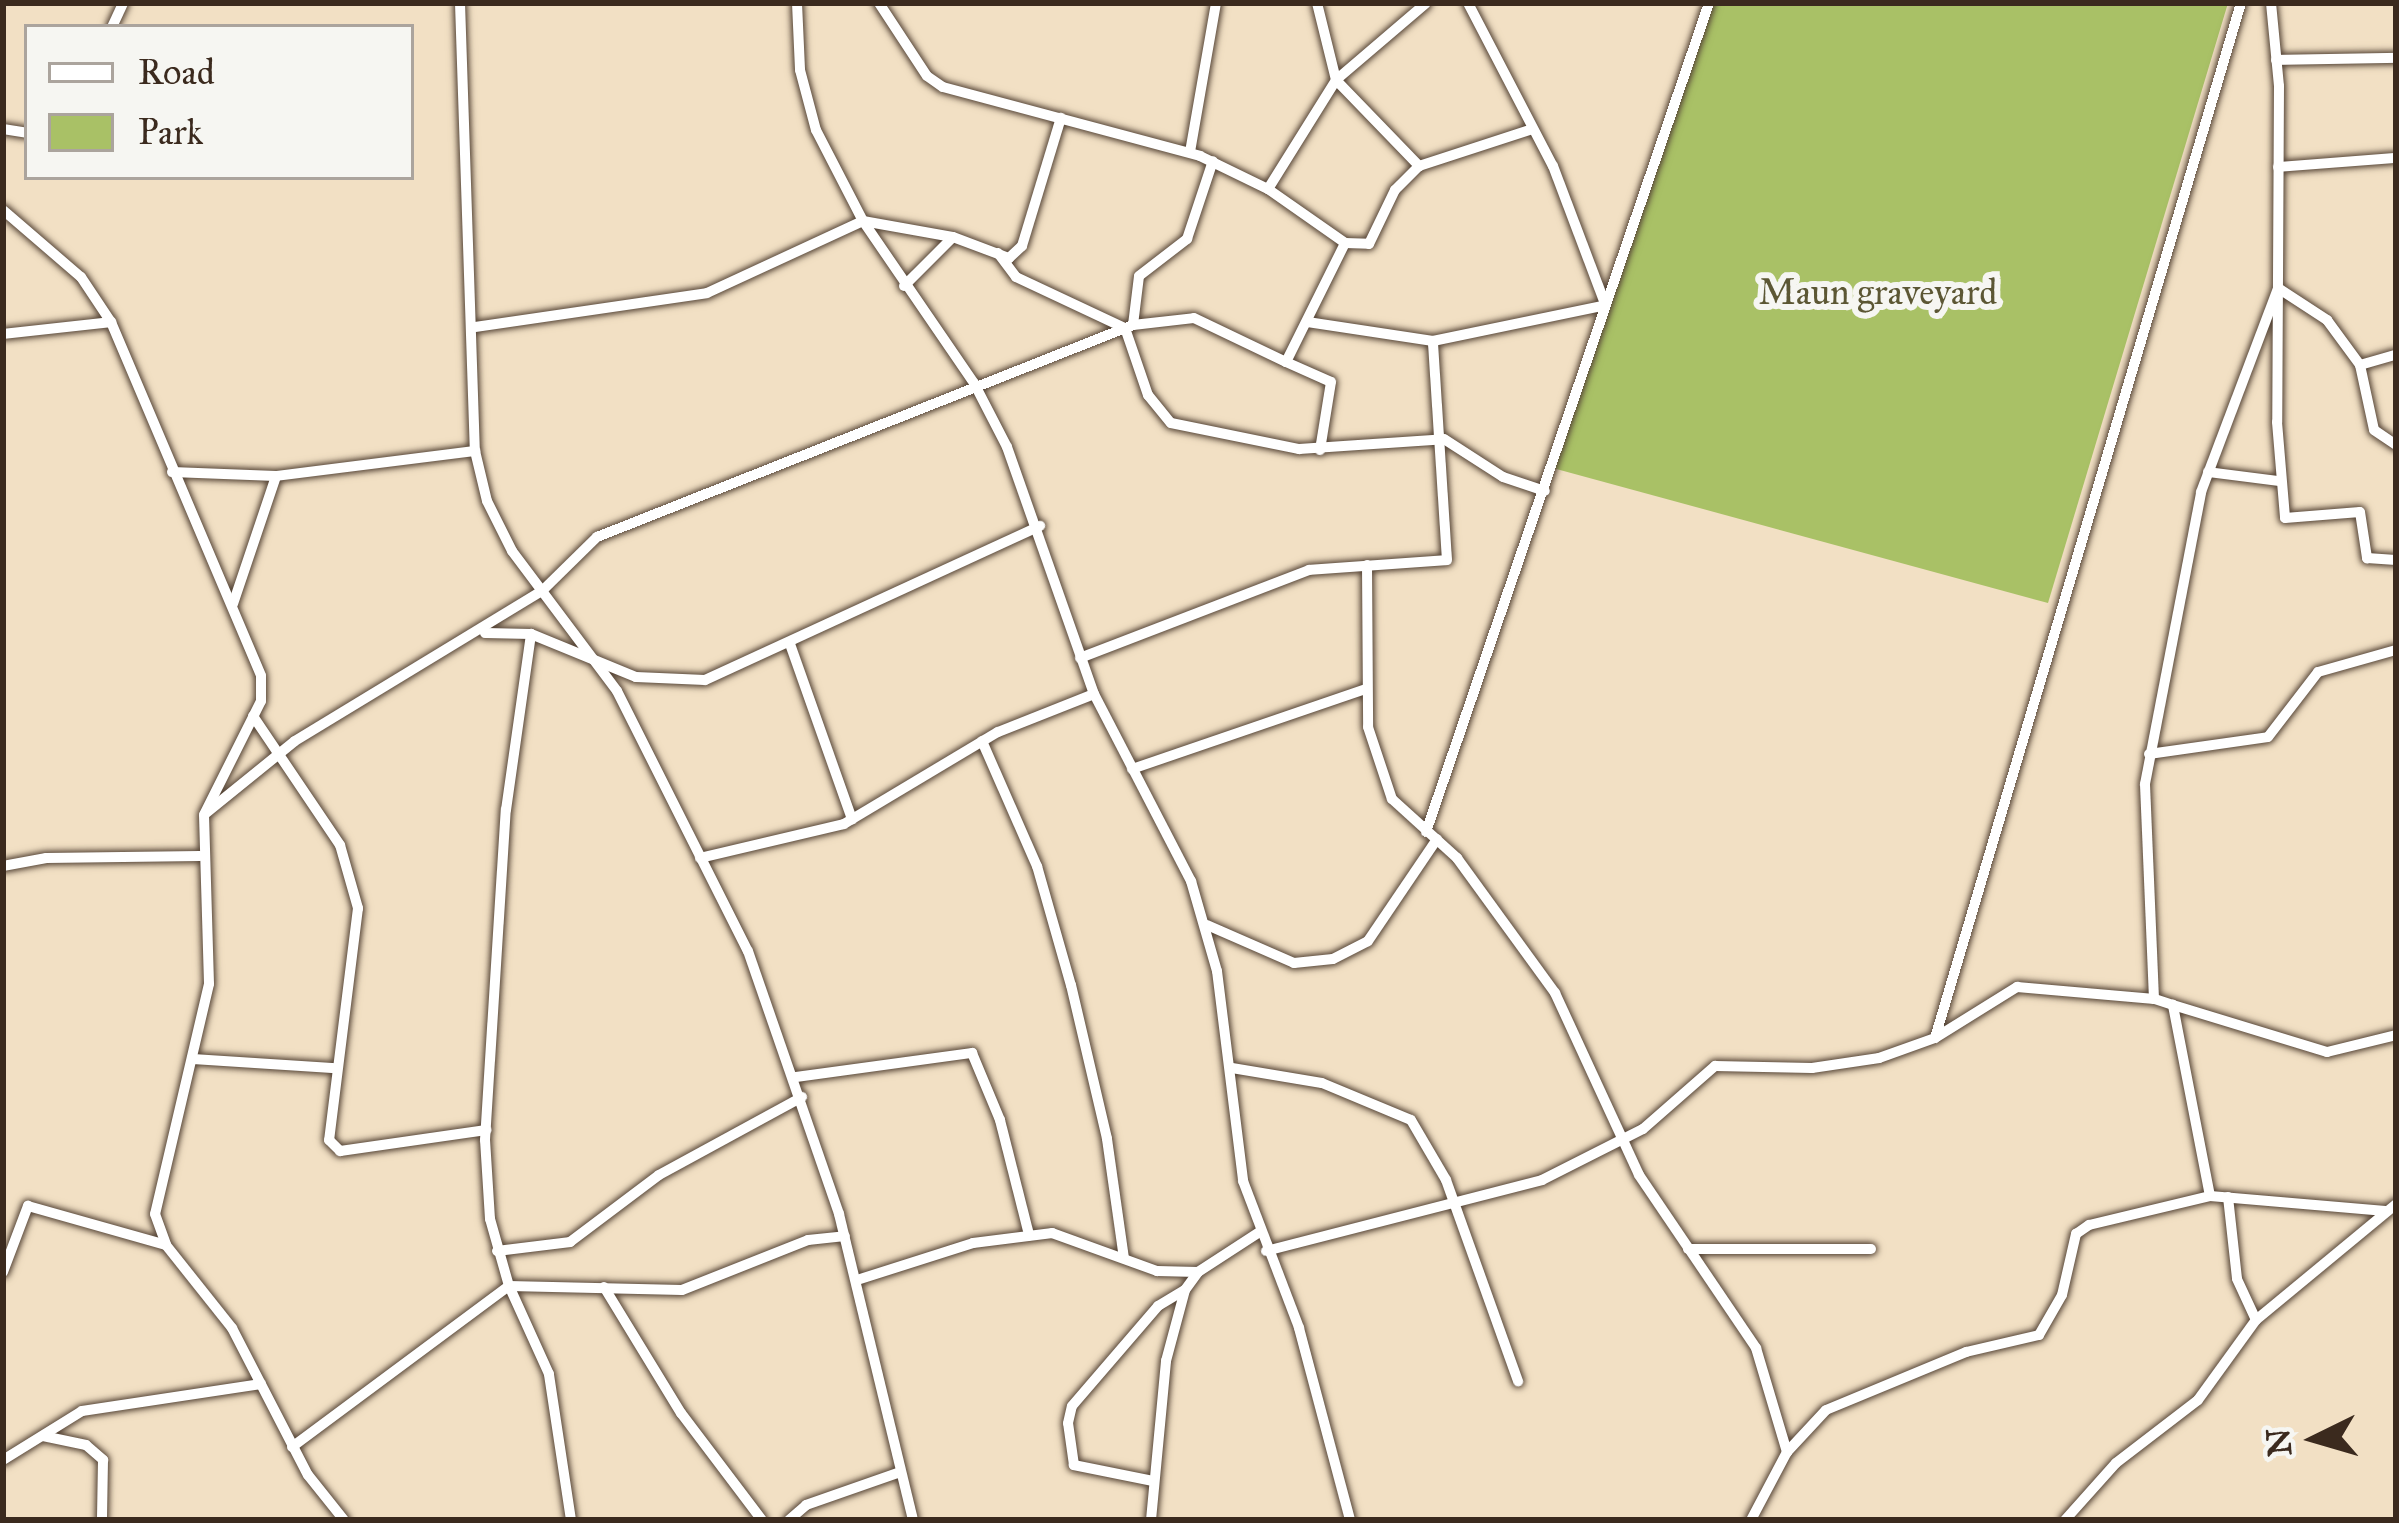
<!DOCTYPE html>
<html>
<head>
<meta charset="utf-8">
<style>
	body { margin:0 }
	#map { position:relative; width:2399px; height:1523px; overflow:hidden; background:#f2e0c4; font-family:"IM FELL Great Primer",serif }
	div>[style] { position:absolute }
	.green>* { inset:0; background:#a9c166 }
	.roads { filter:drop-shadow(0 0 3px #564537) drop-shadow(0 0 3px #564537) }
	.street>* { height:10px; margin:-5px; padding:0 5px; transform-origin:5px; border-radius:5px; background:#fff }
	span { translate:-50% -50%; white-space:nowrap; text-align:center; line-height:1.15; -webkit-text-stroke:12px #f6f6f2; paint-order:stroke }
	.park-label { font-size:36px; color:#5c5734 }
	.frame { position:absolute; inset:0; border:6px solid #3b2a1e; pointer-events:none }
	.legend { position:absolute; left:24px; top:24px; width:390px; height:156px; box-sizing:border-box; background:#f6f6f2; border:3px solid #aba49d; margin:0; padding:15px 21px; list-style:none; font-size:36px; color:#3b2a1e }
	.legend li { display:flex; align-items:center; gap:24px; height:60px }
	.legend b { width:60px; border:3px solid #aba49d }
	.north { position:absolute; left:2255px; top:1379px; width:120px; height:120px; -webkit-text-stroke:9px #f6f6f2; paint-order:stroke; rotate:265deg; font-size:33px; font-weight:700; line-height:48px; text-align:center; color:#3b2a1e }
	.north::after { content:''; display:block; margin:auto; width:42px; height:54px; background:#3b2a1e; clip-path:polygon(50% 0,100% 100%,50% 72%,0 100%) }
</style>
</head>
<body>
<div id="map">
	<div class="green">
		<i style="clip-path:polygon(1713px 3px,2228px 3px,2048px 603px,1549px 467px)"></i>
	</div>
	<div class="roads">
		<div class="street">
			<i style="left:460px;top:3px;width:448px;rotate:88.1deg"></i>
			<i style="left:475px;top:451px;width:51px;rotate:76.5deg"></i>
			<i style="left:487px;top:501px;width:56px;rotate:63.4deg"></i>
			<i style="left:512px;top:551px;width:175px;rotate:53.1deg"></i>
			<i style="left:617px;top:691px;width:291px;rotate:63.3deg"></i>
			<i style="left:748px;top:951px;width:278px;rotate:70.9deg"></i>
			<i style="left:839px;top:1214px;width:315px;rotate:76.4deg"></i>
			<i style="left:797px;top:3px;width:67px;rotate:87.4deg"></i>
			<i style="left:800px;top:70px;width:62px;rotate:75.1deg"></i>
			<i style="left:816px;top:130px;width:102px;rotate:62.7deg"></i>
			<i style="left:863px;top:221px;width:196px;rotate:55.6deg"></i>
			<i style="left:974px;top:383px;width:72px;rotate:62.7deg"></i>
			<i style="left:1007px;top:447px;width:262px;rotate:70.6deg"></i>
			<i style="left:1094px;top:694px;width:211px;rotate:62.6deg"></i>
			<i style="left:1191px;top:881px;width:94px;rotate:73.9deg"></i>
			<i style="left:1217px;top:971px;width:212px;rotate:82.9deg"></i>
			<i style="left:1243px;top:1181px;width:157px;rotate:69.1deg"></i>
			<i style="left:1299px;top:1328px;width:199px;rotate:75.1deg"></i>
			<i style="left:879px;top:3px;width:87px;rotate:56.7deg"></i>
			<i style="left:927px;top:76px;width:19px;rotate:35deg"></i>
			<i style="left:943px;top:87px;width:266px;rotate:15deg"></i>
			<i style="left:1200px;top:156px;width:76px;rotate:25.9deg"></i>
			<i style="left:1268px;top:189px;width:128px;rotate:-58deg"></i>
			<i style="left:1336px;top:80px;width:118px;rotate:-40.5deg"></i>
			<i style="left:1317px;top:3px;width:79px;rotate:76.1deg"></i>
			<i style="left:1336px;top:80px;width:120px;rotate:46deg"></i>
			<i style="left:1419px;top:166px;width:117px;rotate:-18deg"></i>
			<i style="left:1468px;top:3px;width:184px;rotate:62.5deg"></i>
			<i style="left:1553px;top:166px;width:144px;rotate:69.3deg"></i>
			<i style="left:2271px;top:3px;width:83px;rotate:84.5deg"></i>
			<i style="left:2279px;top:86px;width:336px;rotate:90.3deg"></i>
			<i style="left:2277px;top:422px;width:96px;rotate:85.2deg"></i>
			<i style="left:2285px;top:518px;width:75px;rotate:-4.6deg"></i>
			<i style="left:2360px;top:512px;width:47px;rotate:81.3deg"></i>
			<i style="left:2367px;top:558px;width:29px;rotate:4deg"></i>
			<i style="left:112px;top:27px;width:26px;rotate:-65deg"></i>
			<i style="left:2276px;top:60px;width:120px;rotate:-1deg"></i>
			<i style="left:3px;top:129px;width:24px;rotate:9deg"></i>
			<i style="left:1190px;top:152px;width:151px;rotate:-80.1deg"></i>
			<i style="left:2278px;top:167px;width:118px;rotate:-4.4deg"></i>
			<i style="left:1268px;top:189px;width:94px;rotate:35deg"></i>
			<i style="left:3px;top:210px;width:103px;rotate:40.7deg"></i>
			<i style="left:81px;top:277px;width:54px;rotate:56.3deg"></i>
			<i style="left:111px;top:322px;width:384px;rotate:67deg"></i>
			<i style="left:261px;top:676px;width:25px;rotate:90deg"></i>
			<i style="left:261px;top:701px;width:127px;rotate:116.6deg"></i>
			<i style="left:204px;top:815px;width:169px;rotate:88.3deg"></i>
			<i style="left:209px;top:984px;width:236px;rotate:103.2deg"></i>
			<i style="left:155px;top:1214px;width:33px;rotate:70deg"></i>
			<i style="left:166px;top:1245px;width:106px;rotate:51.5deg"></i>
			<i style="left:232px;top:1328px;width:165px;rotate:62.7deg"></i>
			<i style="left:308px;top:1475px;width:58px;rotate:51.3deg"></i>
			<i style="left:998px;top:253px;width:30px;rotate:53deg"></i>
			<i style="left:1016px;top:277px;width:120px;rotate:25.1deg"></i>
			<i style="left:1125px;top:328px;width:71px;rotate:71.1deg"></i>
			<i style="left:1148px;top:395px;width:36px;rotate:51deg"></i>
			<i style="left:1171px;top:423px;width:131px;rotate:11.5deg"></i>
			<i style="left:1299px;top:449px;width:145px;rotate:-3.9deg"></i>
			<i style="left:1444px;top:439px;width:70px;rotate:32.8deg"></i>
			<i style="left:1503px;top:477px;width:44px;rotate:18.4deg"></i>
			<i style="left:904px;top:286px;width:69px;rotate:-45deg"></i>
			<i style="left:953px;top:237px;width:60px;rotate:20.6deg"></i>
			<i style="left:1009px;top:258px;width:18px;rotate:-43deg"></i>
			<i style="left:1022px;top:246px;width:134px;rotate:-73.1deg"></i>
			<i style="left:2278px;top:288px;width:59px;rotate:33.1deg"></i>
			<i style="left:2327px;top:320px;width:56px;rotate:53.7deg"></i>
			<i style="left:2360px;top:365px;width:37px;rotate:-16deg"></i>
			<i style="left:1133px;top:325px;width:61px;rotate:-6.5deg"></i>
			<i style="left:1194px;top:318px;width:102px;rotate:25.6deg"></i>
			<i style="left:1286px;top:362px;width:133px;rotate:-63.6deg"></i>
			<i style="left:1345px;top:243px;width:24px;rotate:2deg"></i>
			<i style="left:1369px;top:244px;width:60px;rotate:-64.3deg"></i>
			<i style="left:1395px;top:190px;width:34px;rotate:-45deg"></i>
			<i style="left:475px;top:327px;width:234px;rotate:-8.3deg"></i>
			<i style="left:707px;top:293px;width:172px;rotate:-24.8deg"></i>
			<i style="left:863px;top:221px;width:91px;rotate:10.1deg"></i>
			<i style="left:3px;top:334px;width:109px;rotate:-6.3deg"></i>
			<i style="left:1433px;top:341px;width:173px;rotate:-11.7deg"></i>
			<i style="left:1286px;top:362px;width:49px;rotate:24deg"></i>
			<i style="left:1331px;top:382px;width:69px;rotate:99.2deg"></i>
			<i style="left:2360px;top:365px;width:66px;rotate:77.8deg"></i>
			<i style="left:2374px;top:430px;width:27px;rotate:34deg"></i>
			<i style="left:172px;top:472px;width:104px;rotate:2.2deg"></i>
			<i style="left:2208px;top:472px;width:71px;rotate:7.3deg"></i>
			<i style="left:1367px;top:565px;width:162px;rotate:89.6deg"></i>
			<i style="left:1368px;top:727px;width:76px;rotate:71.6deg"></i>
			<i style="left:1392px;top:799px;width:88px;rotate:42.2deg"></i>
			<i style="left:1457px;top:858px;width:167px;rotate:54deg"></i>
			<i style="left:1555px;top:993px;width:200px;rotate:65.2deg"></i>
			<i style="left:1639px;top:1175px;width:209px;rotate:55.9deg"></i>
			<i style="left:1756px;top:1348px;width:109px;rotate:73.4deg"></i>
			<i style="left:233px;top:604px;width:135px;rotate:-71.4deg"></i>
			<i style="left:276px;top:476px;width:201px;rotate:-7.2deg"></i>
			<i style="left:531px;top:634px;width:113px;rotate:22.3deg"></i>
			<i style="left:636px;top:677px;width:69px;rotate:2.5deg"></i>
			<i style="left:705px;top:680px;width:369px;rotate:-24.7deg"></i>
			<i style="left:790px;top:644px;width:186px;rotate:70.5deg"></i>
			<i style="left:1080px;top:658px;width:245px;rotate:-21deg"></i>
			<i style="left:1309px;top:570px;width:138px;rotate:-4.1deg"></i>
			<i style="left:1447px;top:560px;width:219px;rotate:-93.7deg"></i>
			<i style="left:1433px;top:341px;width:127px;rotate:-171.4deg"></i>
			<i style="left:253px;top:716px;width:156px;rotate:56deg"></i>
			<i style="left:340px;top:845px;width:66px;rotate:74.1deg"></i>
			<i style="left:358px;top:908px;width:234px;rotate:97.1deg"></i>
			<i style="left:329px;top:1140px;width:16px;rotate:45deg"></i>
			<i style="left:340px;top:1151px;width:148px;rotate:-8.2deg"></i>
			<i style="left:982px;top:741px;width:137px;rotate:66.3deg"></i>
			<i style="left:1037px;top:866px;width:124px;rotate:74.1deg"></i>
			<i style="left:1071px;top:985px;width:158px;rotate:76.8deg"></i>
			<i style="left:1107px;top:1139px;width:120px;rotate:81.9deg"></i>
			<i style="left:2149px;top:754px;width:120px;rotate:-8.1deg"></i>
			<i style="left:2268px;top:737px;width:82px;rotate:-52.4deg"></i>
			<i style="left:2318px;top:672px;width:81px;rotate:-15.8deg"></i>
			<i style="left:1132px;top:769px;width:247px;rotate:-18.9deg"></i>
			<i style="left:206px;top:813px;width:114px;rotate:-39deg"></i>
			<i style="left:295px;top:741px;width:290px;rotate:-31.3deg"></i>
			<i style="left:543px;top:590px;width:76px;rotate:-44.5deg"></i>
			<i style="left:597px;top:537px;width:576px;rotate:-21.58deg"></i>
			<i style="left:1133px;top:325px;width:49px;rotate:-83deg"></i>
			<i style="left:1139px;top:276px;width:61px;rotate:-37.6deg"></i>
			<i style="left:1187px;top:239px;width:82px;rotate:-71.6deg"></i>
			<i style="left:1426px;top:832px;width:876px;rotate:-71.15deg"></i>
			<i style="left:700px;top:858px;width:148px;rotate:-13.3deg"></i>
			<i style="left:844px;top:824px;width:179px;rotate:-30.9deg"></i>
			<i style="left:998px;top:732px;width:103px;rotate:-21.6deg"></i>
			<i style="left:3px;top:866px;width:44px;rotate:-10.5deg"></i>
			<i style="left:46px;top:858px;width:154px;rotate:-0.7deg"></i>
			<i style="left:1207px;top:925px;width:95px;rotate:23.6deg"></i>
			<i style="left:1294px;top:963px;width:39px;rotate:-6deg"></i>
			<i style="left:1333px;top:959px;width:39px;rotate:-27deg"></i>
			<i style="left:1368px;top:941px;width:123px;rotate:-55.9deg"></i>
			<i style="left:2173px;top:1005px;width:161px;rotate:17deg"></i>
			<i style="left:2327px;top:1052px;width:71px;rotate:-13.8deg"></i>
			<i style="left:1935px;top:1038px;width:1079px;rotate:-73.53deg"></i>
			<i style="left:194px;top:1059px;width:141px;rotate:3.7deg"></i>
			<i style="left:1232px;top:1068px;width:91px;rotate:9.5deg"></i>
			<i style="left:1322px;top:1083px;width:96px;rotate:22.6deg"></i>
			<i style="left:1411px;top:1120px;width:69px;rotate:59.7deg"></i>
			<i style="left:1446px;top:1180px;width:214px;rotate:70.3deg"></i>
			<i style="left:796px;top:1077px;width:178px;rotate:-7.8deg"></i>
			<i style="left:972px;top:1053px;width:73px;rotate:67.3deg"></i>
			<i style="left:1000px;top:1120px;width:119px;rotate:75.8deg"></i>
			<i style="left:2210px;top:1196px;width:195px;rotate:-101deg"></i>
			<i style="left:2173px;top:1005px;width:20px;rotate:-162deg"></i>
			<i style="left:2154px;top:999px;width:215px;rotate:-92.4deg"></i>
			<i style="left:2145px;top:784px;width:297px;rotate:-79.1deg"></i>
			<i style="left:2201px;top:492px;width:218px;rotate:-69.3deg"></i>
			<i style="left:2228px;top:1197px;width:82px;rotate:83.7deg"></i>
			<i style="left:2237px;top:1279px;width:45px;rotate:65.1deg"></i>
			<i style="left:1688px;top:1249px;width:183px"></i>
			<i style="left:497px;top:1251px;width:74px;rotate:-7deg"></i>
			<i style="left:570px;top:1242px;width:111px;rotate:-37deg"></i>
			<i style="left:659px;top:1175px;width:163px;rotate:-28.6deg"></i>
			<i style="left:1266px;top:1251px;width:285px;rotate:-14.4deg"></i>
			<i style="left:1542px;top:1180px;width:113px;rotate:-26.8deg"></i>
			<i style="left:1643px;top:1129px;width:96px;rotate:-41.2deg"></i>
			<i style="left:1715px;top:1066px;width:97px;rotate:1.2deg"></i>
			<i style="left:1812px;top:1068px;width:68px;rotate:-8.5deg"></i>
			<i style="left:1879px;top:1058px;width:59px;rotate:-19.7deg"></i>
			<i style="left:1935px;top:1038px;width:97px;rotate:-31.9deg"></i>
			<i style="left:2017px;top:987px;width:138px;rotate:5deg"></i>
			<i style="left:3px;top:1272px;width:71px;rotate:-69.3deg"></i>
			<i style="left:28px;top:1206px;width:143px;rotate:15.8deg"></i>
			<i style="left:857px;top:1280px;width:122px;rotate:-17.7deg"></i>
			<i style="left:973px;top:1243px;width:80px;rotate:-7.2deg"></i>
			<i style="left:1052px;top:1233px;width:112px;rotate:19.9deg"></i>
			<i style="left:1157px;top:1271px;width:41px;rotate:1.4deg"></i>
			<i style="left:1198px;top:1272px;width:72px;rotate:-33deg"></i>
			<i style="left:604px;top:1287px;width:148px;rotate:58.6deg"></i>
			<i style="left:681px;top:1413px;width:134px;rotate:52.9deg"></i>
			<i style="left:43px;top:1436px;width:44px;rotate:11.8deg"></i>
			<i style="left:86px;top:1445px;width:23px;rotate:41deg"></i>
			<i style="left:103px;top:1460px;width:60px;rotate:91deg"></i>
			<i style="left:292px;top:1447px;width:270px;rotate:-36.6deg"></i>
			<i style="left:509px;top:1286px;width:70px;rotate:-105.8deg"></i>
			<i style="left:490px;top:1219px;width:79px;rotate:-93.6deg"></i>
			<i style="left:485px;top:1140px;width:331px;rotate:-86.4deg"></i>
			<i style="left:506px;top:810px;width:178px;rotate:-81.9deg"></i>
			<i style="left:531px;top:634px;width:46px;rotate:-178.8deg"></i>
			<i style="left:3px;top:1460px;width:93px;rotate:-31.8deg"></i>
			<i style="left:82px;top:1411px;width:181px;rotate:-8.6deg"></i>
			<i style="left:1153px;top:1481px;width:81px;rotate:-168.6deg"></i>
			<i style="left:1074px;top:1465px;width:42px;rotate:-98.1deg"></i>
			<i style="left:1068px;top:1423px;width:17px;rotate:-77deg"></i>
			<i style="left:1072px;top:1406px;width:132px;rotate:-49.3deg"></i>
			<i style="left:1158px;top:1306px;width:31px;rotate:-31deg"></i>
			<i style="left:571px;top:1520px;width:148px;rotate:-98.6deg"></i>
			<i style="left:549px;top:1374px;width:97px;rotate:-114.4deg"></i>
			<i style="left:509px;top:1286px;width:173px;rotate:1.3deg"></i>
			<i style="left:682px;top:1290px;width:136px;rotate:-21.6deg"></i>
			<i style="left:808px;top:1240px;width:37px;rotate:-6deg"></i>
			<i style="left:789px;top:1520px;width:23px;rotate:-41deg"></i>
			<i style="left:806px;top:1505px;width:100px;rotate:-19.3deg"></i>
			<i style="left:1151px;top:1520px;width:160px;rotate:-84.6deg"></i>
			<i style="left:1166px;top:1361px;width:73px;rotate:-75deg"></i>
			<i style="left:1185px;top:1290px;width:22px;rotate:-54deg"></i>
			<i style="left:1751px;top:1520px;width:77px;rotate:-62.1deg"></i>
			<i style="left:1787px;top:1452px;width:57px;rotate:-47.1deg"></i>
			<i style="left:1826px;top:1410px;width:152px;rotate:-22.5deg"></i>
			<i style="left:1966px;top:1352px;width:75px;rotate:-13.1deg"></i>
			<i style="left:2039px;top:1335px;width:46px;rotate:-60.1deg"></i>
			<i style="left:2062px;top:1295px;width:63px;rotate:-77.1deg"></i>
			<i style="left:2076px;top:1234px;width:16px;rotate:-35deg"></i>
			<i style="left:2089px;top:1225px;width:124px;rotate:-13.5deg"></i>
			<i style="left:2210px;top:1196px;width:176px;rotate:4.9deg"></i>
			<i style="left:2065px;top:1520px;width:76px;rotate:-48.2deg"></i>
			<i style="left:2116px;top:1463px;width:103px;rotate:-37.5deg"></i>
			<i style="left:2198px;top:1400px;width:99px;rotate:-54.1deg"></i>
			<i style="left:2256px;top:1320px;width:182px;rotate:-39.6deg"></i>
		</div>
	</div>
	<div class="park-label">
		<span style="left:1878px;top:293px">Maun graveyard</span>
	</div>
	<div class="frame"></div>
	<ul class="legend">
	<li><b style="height:15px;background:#fff"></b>Road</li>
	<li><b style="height:33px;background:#a9c166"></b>Park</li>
	</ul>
	<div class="north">N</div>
</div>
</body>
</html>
